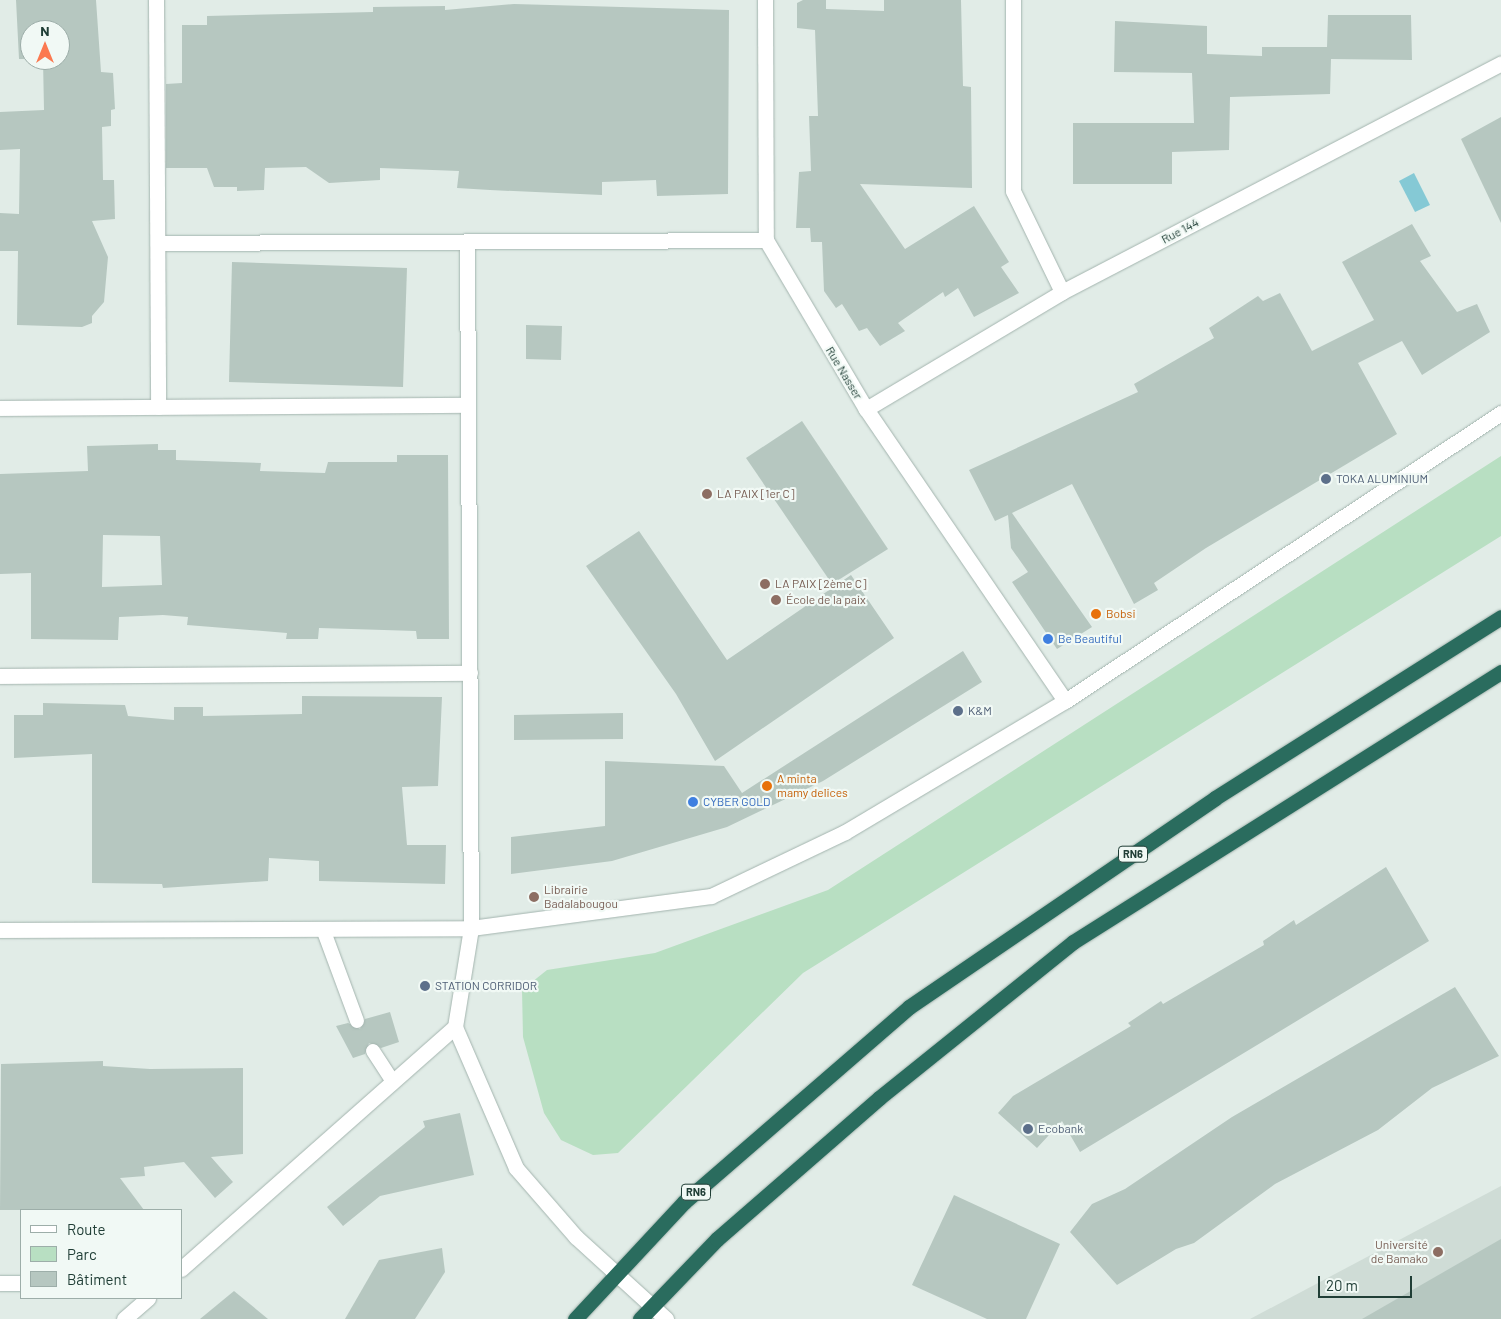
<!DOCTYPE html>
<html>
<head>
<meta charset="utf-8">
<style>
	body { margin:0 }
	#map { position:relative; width:1501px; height:1319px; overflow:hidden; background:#e1ece7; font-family:Barlow,sans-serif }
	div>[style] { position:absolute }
	.built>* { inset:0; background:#cfdcd6 }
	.green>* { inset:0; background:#b8dfc2 }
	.water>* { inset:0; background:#85c9d5 }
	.building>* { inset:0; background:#b6c7c0 }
	.roads { filter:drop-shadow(0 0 1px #a3b4ae) drop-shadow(0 0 1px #a3b4ae) }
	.lane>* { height:14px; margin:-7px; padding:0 7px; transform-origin:7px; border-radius:7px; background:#fff }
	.street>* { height:15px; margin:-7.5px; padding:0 7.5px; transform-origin:7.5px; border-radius:7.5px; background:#fff }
	.secondary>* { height:15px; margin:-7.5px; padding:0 7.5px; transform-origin:7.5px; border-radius:7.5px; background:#fff }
	.highway>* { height:15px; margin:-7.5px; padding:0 7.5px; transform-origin:7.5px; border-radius:7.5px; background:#2a6c5e }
	.dots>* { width:14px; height:14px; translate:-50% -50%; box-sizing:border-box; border:2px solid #f1f9f5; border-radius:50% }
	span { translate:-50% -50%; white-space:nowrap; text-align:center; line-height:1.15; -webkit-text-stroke:4.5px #f1f9f5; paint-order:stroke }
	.shield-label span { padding:1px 4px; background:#f1f9f5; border:1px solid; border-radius:4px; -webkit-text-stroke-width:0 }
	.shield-label { font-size:11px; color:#203e36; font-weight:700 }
	.street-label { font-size:12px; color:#203e36 }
	.service-label { font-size:12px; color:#4e5e75 }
	.left { translate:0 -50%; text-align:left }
	.education-label { font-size:12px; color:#785e54 }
	.right { translate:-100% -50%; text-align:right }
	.food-label { font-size:12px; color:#c56008 }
	.shop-label { font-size:12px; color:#366cbe }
	.legend { position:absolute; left:20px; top:1209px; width:162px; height:90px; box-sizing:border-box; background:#f1f9f5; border:1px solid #9daea9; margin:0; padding:6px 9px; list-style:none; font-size:15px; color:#203e36 }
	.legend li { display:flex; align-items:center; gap:10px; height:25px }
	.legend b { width:25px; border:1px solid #9daea9 }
	.north { position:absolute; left:20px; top:20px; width:50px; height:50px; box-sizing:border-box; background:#f1f9f5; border:1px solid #9daea9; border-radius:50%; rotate:0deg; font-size:14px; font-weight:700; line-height:20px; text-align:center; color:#203e36 }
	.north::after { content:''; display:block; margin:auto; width:18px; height:22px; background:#fb7950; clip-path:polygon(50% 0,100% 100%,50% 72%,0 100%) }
	.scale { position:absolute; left:1318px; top:1276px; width:94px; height:22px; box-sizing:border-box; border:2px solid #203e36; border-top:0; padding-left:6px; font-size:15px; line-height:18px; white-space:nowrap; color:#203e36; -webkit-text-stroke:4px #f1f9f5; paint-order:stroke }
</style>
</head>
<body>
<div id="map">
	<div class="built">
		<i style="clip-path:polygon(1501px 1186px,1501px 1319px,1250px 1319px)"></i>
	</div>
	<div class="green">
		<i style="clip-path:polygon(1501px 456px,1501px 536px,803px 973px,618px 1153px,593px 1155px,561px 1140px,544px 1113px,523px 1037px,522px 990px,547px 970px,655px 953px,828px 890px)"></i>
	</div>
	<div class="water">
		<i style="clip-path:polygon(1414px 173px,1430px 205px,1415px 212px,1399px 181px)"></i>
	</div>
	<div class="building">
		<i style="clip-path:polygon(16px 0,96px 0,101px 72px,113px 73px,115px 109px,111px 110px,111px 126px,102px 127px,103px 180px,114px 180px,115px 219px,92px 221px,108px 257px,104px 302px,92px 316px,92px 323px,82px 327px,17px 325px,18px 251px,0 251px,0 213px,19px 214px,20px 149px,0 150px,0 112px,44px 110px,43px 60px,60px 60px,60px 30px,30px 30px,30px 59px,19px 59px)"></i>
		<i style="clip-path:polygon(803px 0,826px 0,826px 9px,884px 11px,884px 0,961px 0,963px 86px,971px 87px,972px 188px,860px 184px,905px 249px,974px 206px,1009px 262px,1001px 267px,1019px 293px,974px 317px,958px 288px,945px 297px,943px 292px,898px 323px,905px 331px,880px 346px,867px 328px,859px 331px,842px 304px,836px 308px,824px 291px,822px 242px,811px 242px,810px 228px,796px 228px,799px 172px,811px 171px,809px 116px,818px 116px,815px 30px,797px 28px,797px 3px)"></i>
		<i style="clip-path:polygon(514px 4px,729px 10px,728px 194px,657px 196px,656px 180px,602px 182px,602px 195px,490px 190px,457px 188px,459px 171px,380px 168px,380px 180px,329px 183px,306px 167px,265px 168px,264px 190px,237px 191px,237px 187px,214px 187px,207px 168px,166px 168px,166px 84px,182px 83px,182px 25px,207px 25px,207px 16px,373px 12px,373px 7px,445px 6px,445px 10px)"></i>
		<i style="clip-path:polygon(1328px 15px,1411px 15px,1412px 60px,1331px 59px,1330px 94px,1230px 97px,1229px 150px,1172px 152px,1172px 184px,1073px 184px,1073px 123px,1194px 123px,1192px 73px,1114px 72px,1115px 21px,1207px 26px,1207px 54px,1262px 56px,1262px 47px,1327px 47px)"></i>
		<i style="clip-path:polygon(1501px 117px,1501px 223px,1461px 139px)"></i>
		<i style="clip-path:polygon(1412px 224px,1431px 256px,1420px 261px,1457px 312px,1477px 304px,1490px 332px,1422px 375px,1402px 341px,1358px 363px,1397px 434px,1206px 548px,1154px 583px,1158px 590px,1134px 604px,1072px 484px,1012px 513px,1092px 627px,1057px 649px,1012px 582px,1028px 572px,1011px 548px,1008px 515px,995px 521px,969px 470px,1138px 392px,1134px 384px,1214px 338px,1209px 328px,1258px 296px,1263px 301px,1280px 293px,1312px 351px,1374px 320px,1342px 262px)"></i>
		<i style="clip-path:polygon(232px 262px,407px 268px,403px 387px,229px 382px)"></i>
		<i style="clip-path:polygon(526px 325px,562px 326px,561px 360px,526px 359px)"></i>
		<i style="clip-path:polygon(802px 421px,888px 549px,832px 584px,746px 458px)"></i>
		<i style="clip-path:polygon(evenodd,158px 444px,158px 450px,176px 450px,176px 460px,261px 463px,260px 471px,325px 473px,328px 462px,397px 462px,397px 455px,448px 455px,449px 639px,417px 639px,416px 631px,319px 628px,318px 639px,286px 639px,287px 633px,187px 625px,188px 617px,163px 615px,119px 617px,118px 640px,31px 639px,31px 573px,0 574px,0 474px,88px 471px,87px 446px,158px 444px,103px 535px,160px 536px,162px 585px,102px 587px,103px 535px)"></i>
		<i style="clip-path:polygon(639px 531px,727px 660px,851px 575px,894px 638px,715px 761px,676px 694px,586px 566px)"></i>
		<i style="clip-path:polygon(963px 651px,982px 682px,823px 781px,727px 827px,612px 861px,511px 874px,511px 837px,605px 826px,605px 761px,724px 766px,742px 793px)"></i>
		<i style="clip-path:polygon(302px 696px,442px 697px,438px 786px,402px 787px,407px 845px,446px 845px,445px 884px,319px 881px,319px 861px,269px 858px,268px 881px,163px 888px,162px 884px,92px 883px,92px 754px,14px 758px,14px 715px,43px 715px,43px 703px,125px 705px,128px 716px,174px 720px,174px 707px,203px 707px,203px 716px,302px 714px)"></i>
		<i style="clip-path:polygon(623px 713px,623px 739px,514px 740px,514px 715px)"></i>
		<i style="clip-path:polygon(1386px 867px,1429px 941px,1080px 1152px,1062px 1121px,1037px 1148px,998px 1113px,1013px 1096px,1131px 1026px,1128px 1023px,1161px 1001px,1163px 1004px,1264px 945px,1263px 941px,1294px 920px,1296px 925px)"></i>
		<i style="clip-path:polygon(1455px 987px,1499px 1056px,1432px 1088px,1378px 1130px,1275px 1184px,1194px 1243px,1176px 1249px,1117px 1285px,1070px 1232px,1092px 1204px,1125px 1189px,1232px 1117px)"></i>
		<i style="clip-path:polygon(390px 1012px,399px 1042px,381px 1048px,369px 1043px,365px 1054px,353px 1058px,336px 1026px,348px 1023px,360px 1029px,365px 1019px)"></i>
		<i style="clip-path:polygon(103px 1061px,103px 1066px,150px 1069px,243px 1068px,243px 1154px,211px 1157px,233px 1182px,215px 1198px,184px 1162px,144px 1167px,145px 1176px,120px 1178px,144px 1210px,0 1210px,1px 1064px)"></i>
		<i style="clip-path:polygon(460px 1113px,474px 1175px,380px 1196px,343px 1226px,327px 1207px,425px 1127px,423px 1121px)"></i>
		<i style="clip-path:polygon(954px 1195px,1060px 1244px,1026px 1319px,987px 1319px,912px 1285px)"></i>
		<i style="clip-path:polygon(1501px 1239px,1501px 1319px,1362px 1319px)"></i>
		<i style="clip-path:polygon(442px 1248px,445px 1272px,415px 1319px,345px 1319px,379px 1260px)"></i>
		<i style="clip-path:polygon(234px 1291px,268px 1319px,200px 1319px)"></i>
	</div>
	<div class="roads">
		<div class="lane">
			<i style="left:323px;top:929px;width:98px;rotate:69.7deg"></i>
			<i style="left:373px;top:1051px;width:37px;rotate:57deg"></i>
		</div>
		<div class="street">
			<i style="left:156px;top:0;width:407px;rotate:89.7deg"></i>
			<i style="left:765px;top:0;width:240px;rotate:89.8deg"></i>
			<i style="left:766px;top:240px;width:196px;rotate:59.4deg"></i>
			<i style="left:866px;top:409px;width:353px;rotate:55.7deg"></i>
			<i style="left:1013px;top:0;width:191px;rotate:90deg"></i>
			<i style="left:1013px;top:191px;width:112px;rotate:64.1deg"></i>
			<i style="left:467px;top:242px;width:686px;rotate:89.67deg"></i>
			<i style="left:158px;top:243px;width:608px;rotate:-0.28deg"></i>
			<i style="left:0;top:408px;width:468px;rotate:-0.4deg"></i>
			<i style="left:866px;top:409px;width:228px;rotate:-30.8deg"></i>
			<i style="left:1062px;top:292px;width:495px;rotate:-27.5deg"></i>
			<i style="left:0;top:676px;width:470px;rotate:-0.4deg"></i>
			<i style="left:181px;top:1269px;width:366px;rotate:-41.5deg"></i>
			<i style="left:0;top:1283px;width:21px"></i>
			<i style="left:124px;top:1319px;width:32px;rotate:-41deg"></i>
		</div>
		<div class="secondary">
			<i style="left:471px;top:928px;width:100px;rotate:99.2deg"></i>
			<i style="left:455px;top:1027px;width:154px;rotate:66.6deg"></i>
			<i style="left:516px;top:1168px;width:91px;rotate:49deg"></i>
			<i style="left:576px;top:1237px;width:122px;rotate:42.3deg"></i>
			<i style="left:0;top:930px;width:471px;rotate:-0.2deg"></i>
			<i style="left:471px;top:928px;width:242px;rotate:-7.6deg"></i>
			<i style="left:711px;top:896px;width:148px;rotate:-25.5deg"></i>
			<i style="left:845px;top:832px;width:256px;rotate:-30.8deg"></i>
			<i style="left:1065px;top:701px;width:523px;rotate:-33.45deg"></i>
		</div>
		<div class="highway">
			<i style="left:575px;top:1319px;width:160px;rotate:-47deg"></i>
			<i style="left:684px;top:1202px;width:298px;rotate:-40.9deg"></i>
			<i style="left:909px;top:1007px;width:371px;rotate:-34.3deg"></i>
			<i style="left:1215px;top:798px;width:338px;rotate:-32.3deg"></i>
			<i style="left:640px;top:1319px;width:111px;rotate:-46.1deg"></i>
			<i style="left:717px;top:1239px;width:215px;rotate:-41deg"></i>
			<i style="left:879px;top:1098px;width:249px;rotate:-38.8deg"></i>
			<i style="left:1073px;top:942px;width:506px;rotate:-32.25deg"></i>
		</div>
	</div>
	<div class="dots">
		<i style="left:1326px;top:479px;background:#5c6f8a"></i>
		<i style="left:707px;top:494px;background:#8d6e63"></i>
		<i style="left:765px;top:584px;background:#8d6e63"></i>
		<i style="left:776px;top:600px;background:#8d6e63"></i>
		<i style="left:1096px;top:614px;background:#e8710a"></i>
		<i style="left:1048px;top:639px;background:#3f7fe0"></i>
		<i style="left:958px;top:711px;background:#5c6f8a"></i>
		<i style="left:767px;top:786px;background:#e8710a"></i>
		<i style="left:693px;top:802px;background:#3f7fe0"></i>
		<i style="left:534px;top:897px;background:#8d6e63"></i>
		<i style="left:425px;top:986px;background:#5c6f8a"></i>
		<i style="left:1028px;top:1129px;background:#5c6f8a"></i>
		<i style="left:1438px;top:1252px;background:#8d6e63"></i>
	</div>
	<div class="shield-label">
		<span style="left:1133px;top:854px">RN6</span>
		<span style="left:696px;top:1192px">RN6</span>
	</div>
	<div class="street-label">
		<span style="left:1180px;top:231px;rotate:-28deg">Rue 144</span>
		<span style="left:844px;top:373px;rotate:59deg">Rue Nasser</span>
	</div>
	<div class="service-label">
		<span class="left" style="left:1336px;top:479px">TOKA ALUMINIUM</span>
		<span class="left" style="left:968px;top:711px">K&amp;M</span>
		<span class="left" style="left:435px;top:986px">STATION CORRIDOR</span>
		<span class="left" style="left:1038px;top:1129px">Ecobank</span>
	</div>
	<div class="education-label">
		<span class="left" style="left:717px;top:494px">LA PAIX [1er C]</span>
		<span class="left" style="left:775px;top:584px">LA PAIX [2ème C]</span>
		<span class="left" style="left:786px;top:600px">École de la paix</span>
		<span class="left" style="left:544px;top:897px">Librairie<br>Badalabougou</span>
		<span class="right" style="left:1428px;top:1252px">Université<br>de Bamako</span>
	</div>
	<div class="food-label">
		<span class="left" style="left:1106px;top:614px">Bobsi</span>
		<span class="left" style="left:777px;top:786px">A minta<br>mamy delices</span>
	</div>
	<div class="shop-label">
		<span class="left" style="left:1058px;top:639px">Be Beautiful</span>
		<span class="left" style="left:703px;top:802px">CYBER GOLD</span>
	</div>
	<ul class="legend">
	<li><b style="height:6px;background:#fff"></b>Route</li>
	<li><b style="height:14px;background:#b8dfc2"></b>Parc</li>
	<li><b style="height:14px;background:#b6c7c0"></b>Bâtiment</li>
	</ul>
	<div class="north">N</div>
	<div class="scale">20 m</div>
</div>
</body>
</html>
